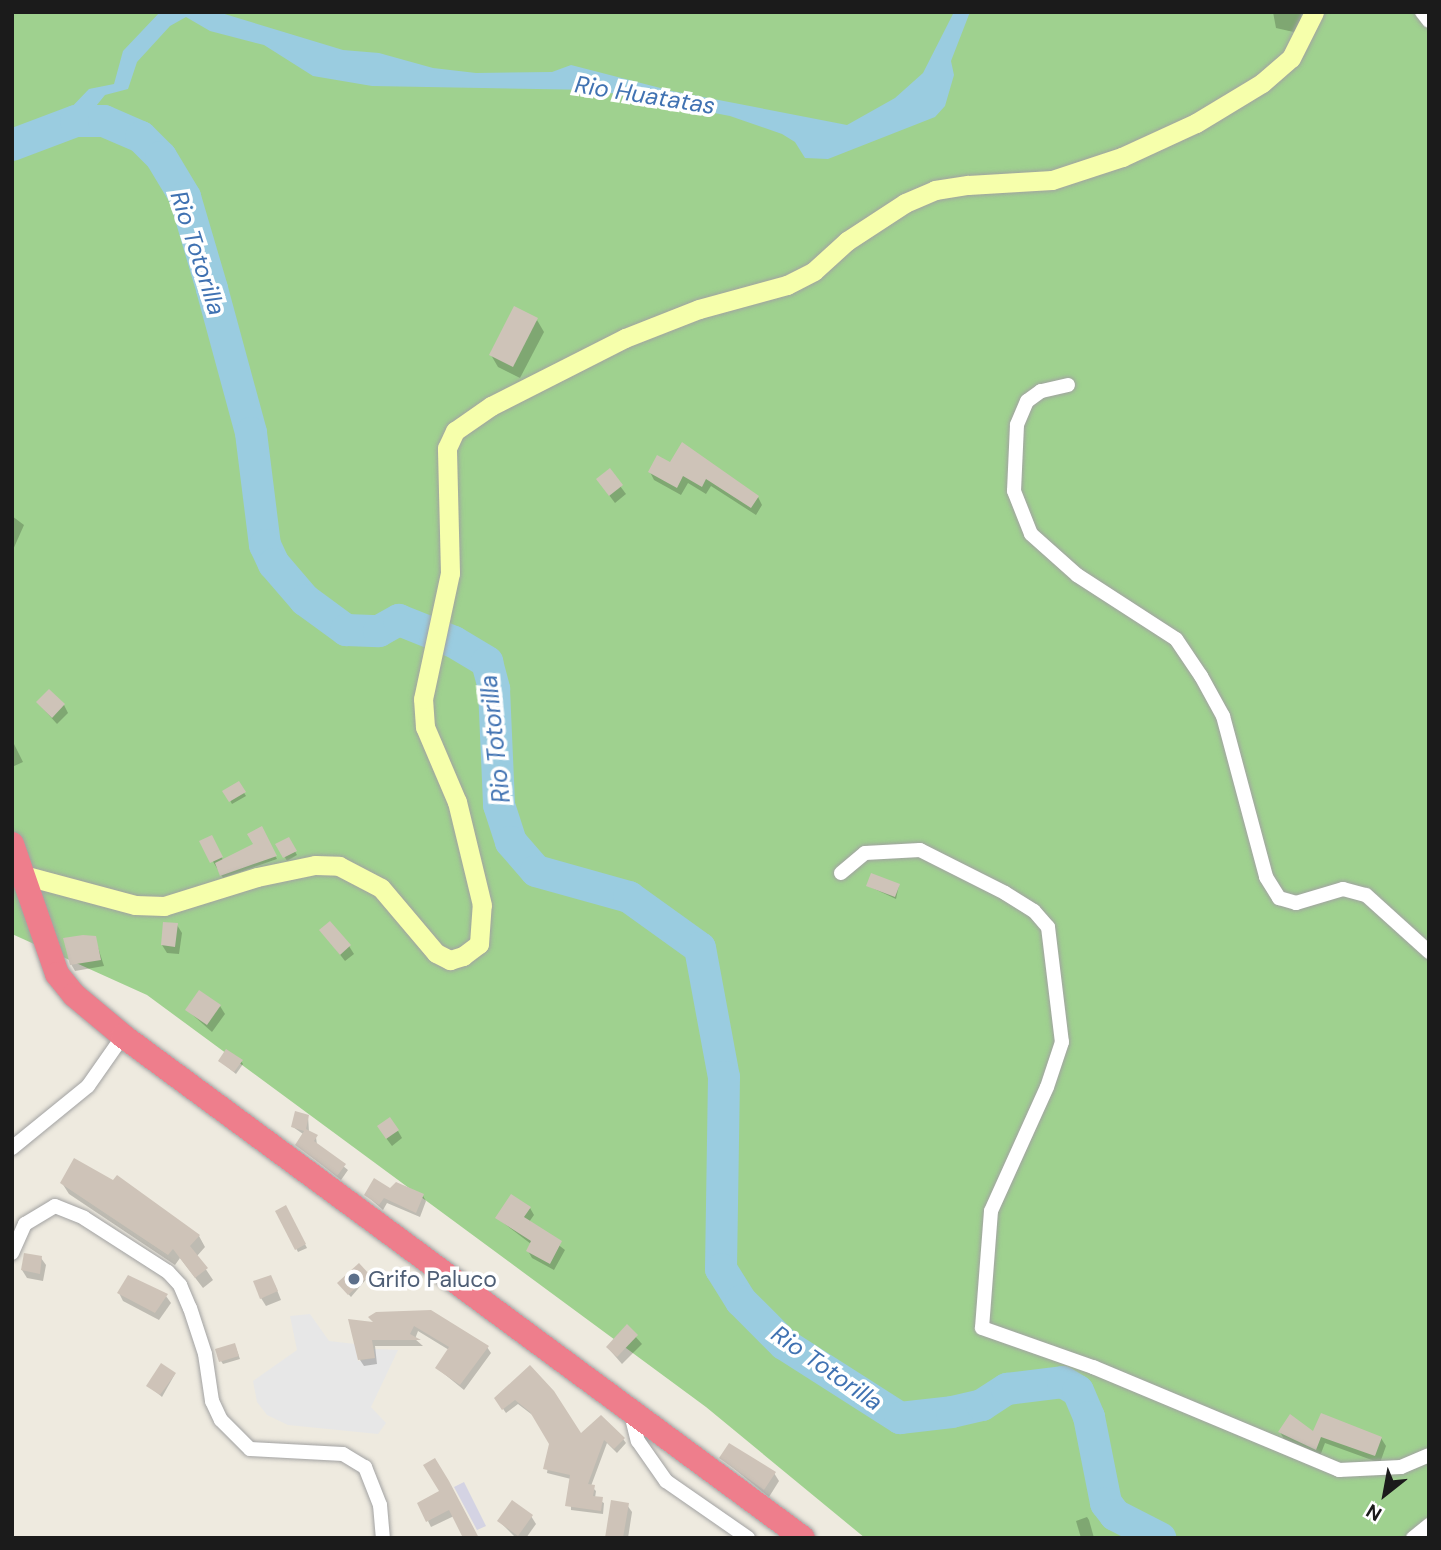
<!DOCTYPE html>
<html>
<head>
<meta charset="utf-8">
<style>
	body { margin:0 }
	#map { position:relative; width:1441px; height:1550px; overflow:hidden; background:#eeeadf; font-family:"DM Sans",sans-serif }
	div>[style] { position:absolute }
	.forest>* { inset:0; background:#9fd18f }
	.parking>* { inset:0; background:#e7e7e7 }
	.plaza>* { inset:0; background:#d4d3e3 }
	.water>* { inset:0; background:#9acce0 }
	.shadow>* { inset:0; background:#0003 }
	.river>* { height:32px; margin:-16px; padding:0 16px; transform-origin:16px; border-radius:16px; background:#9acce0 }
	.building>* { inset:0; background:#cec3b8 }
	.roads { filter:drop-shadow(0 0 2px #a2a2a2) drop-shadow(0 0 2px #a2a2a2) }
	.street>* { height:14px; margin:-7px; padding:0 7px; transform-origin:7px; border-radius:7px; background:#fff }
	.secondary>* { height:19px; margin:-9.5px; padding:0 9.5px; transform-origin:9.5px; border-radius:9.5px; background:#f6ffab }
	.highway>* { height:24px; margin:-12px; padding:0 12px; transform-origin:12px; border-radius:12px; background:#ee7e8c }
	.dots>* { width:19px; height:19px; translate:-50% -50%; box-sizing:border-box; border:4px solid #fff; border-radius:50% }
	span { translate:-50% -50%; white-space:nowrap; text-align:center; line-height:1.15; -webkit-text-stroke:7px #fff; paint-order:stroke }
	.service-label { font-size:23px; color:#4e5e75 }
	.left { translate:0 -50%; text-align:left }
	.water-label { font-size:24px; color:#4072b2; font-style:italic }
	.frame { position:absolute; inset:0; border:14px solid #1b1b1b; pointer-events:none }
	.north { position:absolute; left:1350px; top:1459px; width:70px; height:70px; -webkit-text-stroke:5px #fff; paint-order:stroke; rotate:211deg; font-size:19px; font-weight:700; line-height:28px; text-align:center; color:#1b1b1b }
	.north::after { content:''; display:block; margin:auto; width:24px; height:32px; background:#1b1b1b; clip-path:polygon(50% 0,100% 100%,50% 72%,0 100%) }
</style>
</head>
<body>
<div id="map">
	<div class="forest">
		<i style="clip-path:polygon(12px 12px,1429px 12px,1429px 1538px,865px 1538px,706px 1407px,147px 995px,12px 934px)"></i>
	</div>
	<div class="parking">
		<i style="clip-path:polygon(310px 1314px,329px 1341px,355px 1344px,358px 1361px,375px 1358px,374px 1349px,398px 1350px,371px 1407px,386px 1423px,378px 1434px,288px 1425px,267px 1415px,257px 1402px,253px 1381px,297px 1350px,290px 1316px)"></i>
	</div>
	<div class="plaza">
		<i style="clip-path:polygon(464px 1482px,486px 1526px,477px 1530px,454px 1487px)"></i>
	</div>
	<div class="water">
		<i style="clip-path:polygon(160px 12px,218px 12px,343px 50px,379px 53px,433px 68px,476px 73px,552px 72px,571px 65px,672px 91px,847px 125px,895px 98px,923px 73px,954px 12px,970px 12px,951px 61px,954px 75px,945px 106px,935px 117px,828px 159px,805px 158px,795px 142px,782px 134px,730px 116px,595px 90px,372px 86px,313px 76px,264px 45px,210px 31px,186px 17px,170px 26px,137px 62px,128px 89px,105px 95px,88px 116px,65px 114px,89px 89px,114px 84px,123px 51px)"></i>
	</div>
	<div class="shadow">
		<i style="clip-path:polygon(1273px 12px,1302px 12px,1298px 33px,1276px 28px)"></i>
		<i style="clip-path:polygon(537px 320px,544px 332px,520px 378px,498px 367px,491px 355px)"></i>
		<i style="clip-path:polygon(683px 444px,758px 497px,762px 505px,756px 515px,711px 486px,706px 494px,688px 483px,681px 495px,654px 480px,650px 472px,671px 464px)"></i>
		<i style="clip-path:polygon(609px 471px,626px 494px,615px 503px,603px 487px)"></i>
		<i style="clip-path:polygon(12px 516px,24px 525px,12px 552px)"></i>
		<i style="clip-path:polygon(38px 703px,64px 705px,68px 713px,57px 724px)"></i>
		<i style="clip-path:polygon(12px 740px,23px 762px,12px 767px)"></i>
		<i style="clip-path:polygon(238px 783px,246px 796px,232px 804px,225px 791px)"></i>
		<i style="clip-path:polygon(261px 829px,277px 859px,223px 878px,201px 842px,211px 837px,223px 860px,255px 845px)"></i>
		<i style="clip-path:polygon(288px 839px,297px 855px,287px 861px,278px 845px)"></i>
		<i style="clip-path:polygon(899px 885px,896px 899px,868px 886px)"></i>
		<i style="clip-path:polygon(177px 925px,182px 933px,179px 954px,167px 953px,162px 945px)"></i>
		<i style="clip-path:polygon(321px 930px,349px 946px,354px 954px,345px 961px)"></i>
		<i style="clip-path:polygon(95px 938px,104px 966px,75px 971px,71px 964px)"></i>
		<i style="clip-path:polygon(220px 1006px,225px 1014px,212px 1032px,187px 1010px)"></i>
		<i style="clip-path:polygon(220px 1061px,241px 1061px,243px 1064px,236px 1074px)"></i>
		<i style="clip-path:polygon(308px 1116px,309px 1132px,316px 1137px,317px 1145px,348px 1170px,341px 1180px,297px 1145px,303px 1134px,293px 1127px)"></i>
		<i style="clip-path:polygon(398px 1131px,402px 1138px,392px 1146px,383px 1134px)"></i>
		<i style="clip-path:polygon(117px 1177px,199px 1236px,205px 1247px,197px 1256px,213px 1280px,203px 1288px,180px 1258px,175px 1265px,69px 1194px,62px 1183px,113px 1182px)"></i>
		<i style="clip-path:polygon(391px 1190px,423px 1196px,426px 1201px,420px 1217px,387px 1203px,383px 1210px,366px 1195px)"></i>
		<i style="clip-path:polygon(286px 1207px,307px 1248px,298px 1252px,277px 1212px)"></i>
		<i style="clip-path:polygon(530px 1208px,534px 1215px,529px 1222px,565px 1250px,554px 1270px,532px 1258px,528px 1251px,531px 1244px,497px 1218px)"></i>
		<i style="clip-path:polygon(41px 1258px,46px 1265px,43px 1281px,27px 1278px,22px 1270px)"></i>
		<i style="clip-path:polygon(369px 1276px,351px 1297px,341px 1286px)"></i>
		<i style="clip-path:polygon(275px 1285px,281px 1300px,266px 1306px,261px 1298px)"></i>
		<i style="clip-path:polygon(119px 1293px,166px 1296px,171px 1303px,159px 1320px,123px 1301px)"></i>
		<i style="clip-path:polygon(376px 1313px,487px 1347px,491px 1353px,464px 1390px,437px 1368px,449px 1350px,418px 1331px,415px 1339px,423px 1346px,375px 1346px,377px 1364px,364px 1366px,360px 1360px)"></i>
		<i style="clip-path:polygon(627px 1327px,642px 1344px,622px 1364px,608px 1348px)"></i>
		<i style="clip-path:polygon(236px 1348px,240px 1359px,223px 1364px,221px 1361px)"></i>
		<i style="clip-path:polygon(530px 1368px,581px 1436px,623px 1439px,626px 1443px,617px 1453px,607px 1443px,591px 1486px,596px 1491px,595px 1498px,604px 1503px,603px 1514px,571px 1510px,571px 1479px,547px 1473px,551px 1444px,535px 1417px,518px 1404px,506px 1413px,499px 1403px)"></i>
		<i style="clip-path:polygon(175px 1374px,162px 1397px,149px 1386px)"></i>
		<i style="clip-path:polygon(1280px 1432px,1381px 1438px,1386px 1446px,1380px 1463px,1325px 1443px,1320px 1456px,1284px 1439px)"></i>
		<i style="clip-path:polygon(721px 1458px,774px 1473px,779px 1481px,769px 1497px)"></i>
		<i style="clip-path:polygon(441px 1492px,454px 1516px,431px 1527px,428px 1521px)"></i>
		<i style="clip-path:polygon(627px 1505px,632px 1512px,628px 1538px,613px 1536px)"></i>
		<i style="clip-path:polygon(531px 1516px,536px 1524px,526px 1538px,516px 1538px,499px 1521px)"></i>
		<i style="clip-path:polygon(1087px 1517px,1089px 1520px,1094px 1538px,1081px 1538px,1076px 1521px)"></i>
	</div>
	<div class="river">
		<i style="left:12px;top:145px;width:68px;rotate:-20.6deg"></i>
		<i style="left:76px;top:121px;width:28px"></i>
		<i style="left:104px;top:121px;width:40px;rotate:23.4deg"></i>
		<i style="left:141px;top:137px;width:28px;rotate:45deg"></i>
		<i style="left:161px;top:157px;width:47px;rotate:59deg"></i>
		<i style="left:185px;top:197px;width:96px;rotate:73.6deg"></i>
		<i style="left:212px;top:289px;width:149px;rotate:74.8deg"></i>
		<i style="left:251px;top:433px;width:113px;rotate:82.9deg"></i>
		<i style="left:265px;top:545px;width:21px;rotate:65deg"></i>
		<i style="left:274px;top:564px;width:48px;rotate:49.3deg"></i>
		<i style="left:305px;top:600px;width:51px;rotate:36.2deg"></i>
		<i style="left:346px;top:630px;width:33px;rotate:2deg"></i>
		<i style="left:379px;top:631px;width:23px;rotate:-29deg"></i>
		<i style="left:399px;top:620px;width:59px;rotate:21.8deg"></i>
		<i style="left:454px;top:642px;width:39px;rotate:31deg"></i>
		<i style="left:487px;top:662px;width:28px;rotate:75deg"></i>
		<i style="left:494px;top:689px;width:116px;rotate:87.5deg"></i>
		<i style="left:499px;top:805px;width:39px;rotate:72deg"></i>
		<i style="left:511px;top:842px;width:38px;rotate:49deg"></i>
		<i style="left:536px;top:871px;width:97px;rotate:15.6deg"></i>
		<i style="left:629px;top:897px;width:87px;rotate:35.7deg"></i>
		<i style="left:700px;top:948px;width:131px;rotate:79.5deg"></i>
		<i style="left:724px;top:1077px;width:192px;rotate:90.9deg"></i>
		<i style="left:721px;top:1269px;width:38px;rotate:58deg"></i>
		<i style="left:741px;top:1301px;width:61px;rotate:45deg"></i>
		<i style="left:784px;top:1344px;width:138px;rotate:32.5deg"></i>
		<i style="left:900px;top:1418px;width:52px;rotate:-6.6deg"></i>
		<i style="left:952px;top:1412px;width:31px;rotate:-13deg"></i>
		<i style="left:982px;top:1405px;width:30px;rotate:-33deg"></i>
		<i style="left:1007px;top:1389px;width:56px;rotate:-7.1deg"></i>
		<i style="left:1063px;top:1382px;width:17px;rotate:31deg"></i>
		<i style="left:1078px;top:1391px;width:28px;rotate:67deg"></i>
		<i style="left:1089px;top:1417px;width:88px;rotate:78.8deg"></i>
		<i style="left:1106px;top:1503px;width:15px;rotate:53deg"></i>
		<i style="left:1115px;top:1515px;width:51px;rotate:27.1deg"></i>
	</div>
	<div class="building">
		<i style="clip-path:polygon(514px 306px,538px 318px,513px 367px,489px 355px)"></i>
		<i style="clip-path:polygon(682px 442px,759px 496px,751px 508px,706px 479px,702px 487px,683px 476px,677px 488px,648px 472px,657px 455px,670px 462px)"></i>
		<i style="clip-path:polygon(610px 468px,623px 485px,609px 496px,596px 479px)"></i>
		<i style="clip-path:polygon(49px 689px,65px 704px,52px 718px,36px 702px)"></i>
		<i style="clip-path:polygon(239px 781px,246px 792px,229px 802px,222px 791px)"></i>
		<i style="clip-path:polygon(262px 826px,277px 856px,220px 876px,215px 863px,253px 844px,247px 834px)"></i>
		<i style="clip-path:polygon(212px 835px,223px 857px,210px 863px,199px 841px)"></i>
		<i style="clip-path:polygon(289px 837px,297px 851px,283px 858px,275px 844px)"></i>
		<i style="clip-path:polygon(871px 873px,900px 884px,895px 897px,866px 886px)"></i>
		<i style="clip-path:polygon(330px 921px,351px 945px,340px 955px,319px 930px)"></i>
		<i style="clip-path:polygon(163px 922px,178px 923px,175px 947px,161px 945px)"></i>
		<i style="clip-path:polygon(83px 935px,96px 936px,101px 960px,70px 965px,63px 938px)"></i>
		<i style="clip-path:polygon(199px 990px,221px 1005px,207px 1025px,185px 1010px)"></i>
		<i style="clip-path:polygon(226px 1049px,243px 1060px,234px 1072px,218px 1061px)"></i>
		<i style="clip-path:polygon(295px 1111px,309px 1115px,306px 1129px,318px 1135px,314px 1141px,346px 1164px,337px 1176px,295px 1145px,304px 1131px,291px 1127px)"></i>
		<i style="clip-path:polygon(390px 1117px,399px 1130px,386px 1139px,377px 1126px)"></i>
		<i style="clip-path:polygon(74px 1158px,113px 1180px,117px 1175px,200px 1235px,190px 1246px,208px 1268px,195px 1278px,173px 1249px,168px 1255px,60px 1183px)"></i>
		<i style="clip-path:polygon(374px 1178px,390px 1188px,396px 1182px,424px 1194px,416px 1213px,384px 1198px,379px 1205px,364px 1195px)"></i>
		<i style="clip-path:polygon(511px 1194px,531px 1207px,524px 1217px,562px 1241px,550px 1264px,526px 1251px,531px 1241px,495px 1218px)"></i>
		<i style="clip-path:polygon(286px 1205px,306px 1244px,295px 1250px,275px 1211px)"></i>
		<i style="clip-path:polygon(24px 1253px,42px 1256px,40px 1274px,21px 1270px)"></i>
		<i style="clip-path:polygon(359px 1263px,370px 1275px,348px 1295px,337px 1283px)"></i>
		<i style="clip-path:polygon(128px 1275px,168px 1294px,155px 1313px,117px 1293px)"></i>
		<i style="clip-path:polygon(271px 1275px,278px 1291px,260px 1299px,253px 1281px)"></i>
		<i style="clip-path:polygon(431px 1310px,489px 1346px,460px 1385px,435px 1368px,449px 1347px,414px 1326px,410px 1334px,421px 1340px,372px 1340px,375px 1358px,358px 1360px,348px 1319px,373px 1322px,368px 1317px,376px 1312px)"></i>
		<i style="clip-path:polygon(627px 1324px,638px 1335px,617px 1357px,606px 1347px)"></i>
		<i style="clip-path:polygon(235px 1343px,239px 1356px,219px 1362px,215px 1349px)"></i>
		<i style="clip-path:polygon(161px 1363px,176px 1373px,160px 1395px,146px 1386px)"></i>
		<i style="clip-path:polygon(530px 1365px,554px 1391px,581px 1433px,601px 1415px,625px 1438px,614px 1449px,604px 1440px,588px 1484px,595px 1485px,593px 1496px,603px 1497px,601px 1511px,565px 1506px,570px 1475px,543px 1469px,549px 1444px,530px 1412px,515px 1400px,502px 1410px,494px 1398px)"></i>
		<i style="clip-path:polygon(1321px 1413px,1382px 1437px,1375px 1456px,1321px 1437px,1316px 1450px,1278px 1432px,1290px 1414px,1313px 1431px)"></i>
		<i style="clip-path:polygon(729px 1443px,776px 1472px,764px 1490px,719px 1458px)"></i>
		<i style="clip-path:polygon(435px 1458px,449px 1481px,479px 1538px,463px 1538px,449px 1510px,426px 1522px,417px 1503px,439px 1491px,423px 1465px)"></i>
		<i style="clip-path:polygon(512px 1500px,533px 1515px,518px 1536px,497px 1521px)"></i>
		<i style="clip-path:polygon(611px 1500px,629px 1503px,623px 1538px,605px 1538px)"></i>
	</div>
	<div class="roads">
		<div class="street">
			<i style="left:1422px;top:12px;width:11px;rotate:52deg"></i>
			<i style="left:1068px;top:385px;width:28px;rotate:167deg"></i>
			<i style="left:1041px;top:391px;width:17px;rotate:144deg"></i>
			<i style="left:1027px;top:401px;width:26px;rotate:113deg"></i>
			<i style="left:1017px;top:425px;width:66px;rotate:92.6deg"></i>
			<i style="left:1014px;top:491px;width:46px;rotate:68.4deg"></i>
			<i style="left:1031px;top:534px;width:62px;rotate:41.7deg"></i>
			<i style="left:1077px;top:575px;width:118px;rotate:32.9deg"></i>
			<i style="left:1176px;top:639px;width:45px;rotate:56deg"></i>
			<i style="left:1201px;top:676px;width:46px;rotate:61.2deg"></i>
			<i style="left:1223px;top:716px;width:167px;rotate:75deg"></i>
			<i style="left:1266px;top:877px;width:25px;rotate:58deg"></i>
			<i style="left:1279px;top:898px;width:18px;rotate:16deg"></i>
			<i style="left:1296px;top:903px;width:49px;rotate:-16.6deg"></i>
			<i style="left:1343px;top:889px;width:24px;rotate:15deg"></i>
			<i style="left:1366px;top:895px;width:85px;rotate:42.1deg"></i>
			<i style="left:841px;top:873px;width:31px;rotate:-40deg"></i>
			<i style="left:865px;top:853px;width:55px;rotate:-3.1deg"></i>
			<i style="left:920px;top:850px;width:95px;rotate:26.8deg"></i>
			<i style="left:1005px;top:893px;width:34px;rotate:32deg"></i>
			<i style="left:1034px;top:911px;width:21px;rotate:49deg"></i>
			<i style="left:1048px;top:927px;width:116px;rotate:83.1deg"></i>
			<i style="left:1062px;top:1042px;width:47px;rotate:108.4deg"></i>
			<i style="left:1047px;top:1087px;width:136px;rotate:114.3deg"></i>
			<i style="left:991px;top:1211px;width:117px;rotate:94.4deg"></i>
			<i style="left:982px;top:1328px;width:118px;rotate:19.4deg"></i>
			<i style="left:1093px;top:1367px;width:267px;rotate:22.7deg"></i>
			<i style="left:1339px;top:1470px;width:62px;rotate:-2.8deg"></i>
			<i style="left:1401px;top:1467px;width:30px;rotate:-23deg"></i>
			<i style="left:12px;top:1148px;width:98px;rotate:-39.2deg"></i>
			<i style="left:88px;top:1086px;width:61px;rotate:-55deg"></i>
			<i style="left:12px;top:1253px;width:32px;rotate:-66deg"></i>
			<i style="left:25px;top:1224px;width:35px;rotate:-31deg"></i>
			<i style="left:55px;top:1206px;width:31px;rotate:22deg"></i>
			<i style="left:84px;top:1218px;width:100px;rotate:32.7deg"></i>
			<i style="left:168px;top:1272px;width:18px;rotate:47deg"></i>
			<i style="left:180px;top:1285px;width:25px;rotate:67deg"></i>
			<i style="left:190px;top:1308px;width:48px;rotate:71.9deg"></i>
			<i style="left:205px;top:1354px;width:48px;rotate:81.5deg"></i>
			<i style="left:212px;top:1401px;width:21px;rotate:65deg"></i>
			<i style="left:221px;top:1420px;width:41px;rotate:45deg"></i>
			<i style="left:250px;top:1449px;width:93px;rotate:3.1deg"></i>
			<i style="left:343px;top:1454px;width:26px;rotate:31deg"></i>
			<i style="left:365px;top:1467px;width:41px;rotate:68.5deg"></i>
			<i style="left:380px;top:1505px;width:33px;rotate:85deg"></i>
			<i style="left:630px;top:1410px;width:32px;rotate:76deg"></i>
			<i style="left:638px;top:1441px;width:49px;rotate:55deg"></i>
			<i style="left:666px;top:1481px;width:100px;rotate:34.8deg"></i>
			<i style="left:1413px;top:1538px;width:21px;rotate:-39deg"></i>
		</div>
		<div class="secondary">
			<i style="left:23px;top:875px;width:116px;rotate:15deg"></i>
			<i style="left:135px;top:905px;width:29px;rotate:2deg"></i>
			<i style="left:164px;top:906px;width:97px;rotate:-17.3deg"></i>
			<i style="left:257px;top:877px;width:59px;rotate:-11.7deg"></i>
			<i style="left:315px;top:865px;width:24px;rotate:2deg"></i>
			<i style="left:339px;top:866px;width:47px;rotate:27.6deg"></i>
			<i style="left:381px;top:888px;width:85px;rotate:49.8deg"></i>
			<i style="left:436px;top:953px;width:16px;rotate:27deg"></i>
			<i style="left:450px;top:960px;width:14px;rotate:-17deg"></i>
			<i style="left:463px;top:956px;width:20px;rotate:-37deg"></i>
			<i style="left:479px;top:944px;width:39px;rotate:-86deg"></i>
			<i style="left:482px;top:905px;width:106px;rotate:-103.6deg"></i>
			<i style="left:457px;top:802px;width:82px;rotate:-113.1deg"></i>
			<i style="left:425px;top:727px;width:28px;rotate:-94deg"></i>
			<i style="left:423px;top:699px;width:129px;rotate:-77.9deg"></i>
			<i style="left:450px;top:573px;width:125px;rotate:-91.4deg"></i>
			<i style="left:447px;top:448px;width:19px;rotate:-65deg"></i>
			<i style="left:455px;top:431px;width:44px;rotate:-34.8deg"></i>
			<i style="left:491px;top:406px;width:150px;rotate:-26.9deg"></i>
			<i style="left:625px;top:338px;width:79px;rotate:-21.4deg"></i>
			<i style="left:699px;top:309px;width:91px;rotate:-15.3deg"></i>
			<i style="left:787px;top:285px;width:30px;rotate:-27deg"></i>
			<i style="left:814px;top:271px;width:45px;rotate:-42.3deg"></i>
			<i style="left:847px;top:241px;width:69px;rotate:-33.2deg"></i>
			<i style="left:905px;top:203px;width:33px;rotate:-23deg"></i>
			<i style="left:935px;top:190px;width:33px;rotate:-9deg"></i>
			<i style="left:968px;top:185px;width:84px;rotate:-3.4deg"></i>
			<i style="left:1052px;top:180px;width:74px;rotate:-18.2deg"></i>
			<i style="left:1122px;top:157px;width:81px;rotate:-24.7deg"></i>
			<i style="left:1196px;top:123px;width:77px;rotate:-31.2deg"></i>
			<i style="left:1262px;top:83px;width:38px;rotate:-41deg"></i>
			<i style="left:1291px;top:58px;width:51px;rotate:-63.4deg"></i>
		</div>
		<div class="highway">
			<i style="left:12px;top:844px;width:138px;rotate:70.9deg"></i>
			<i style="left:57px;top:974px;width:27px;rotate:51deg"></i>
			<i style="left:74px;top:995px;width:64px;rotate:39.9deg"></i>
			<i style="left:123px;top:1036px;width:845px;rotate:36.44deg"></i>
		</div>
	</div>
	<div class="dots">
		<i style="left:354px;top:1279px;background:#5c6f8a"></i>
	</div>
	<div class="service-label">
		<span class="left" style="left:368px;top:1279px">Grifo Paluco</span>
	</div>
	<div class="water-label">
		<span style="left:645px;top:95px;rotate:9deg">Rio Huatatas</span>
		<span style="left:198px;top:253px;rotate:72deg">Rio Totorilla</span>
		<span style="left:495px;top:739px;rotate:-96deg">Rio Totorilla</span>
		<span style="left:827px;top:1368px;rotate:35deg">Rio Totorilla</span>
	</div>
	<div class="frame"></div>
	<div class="north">N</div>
</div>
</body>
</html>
